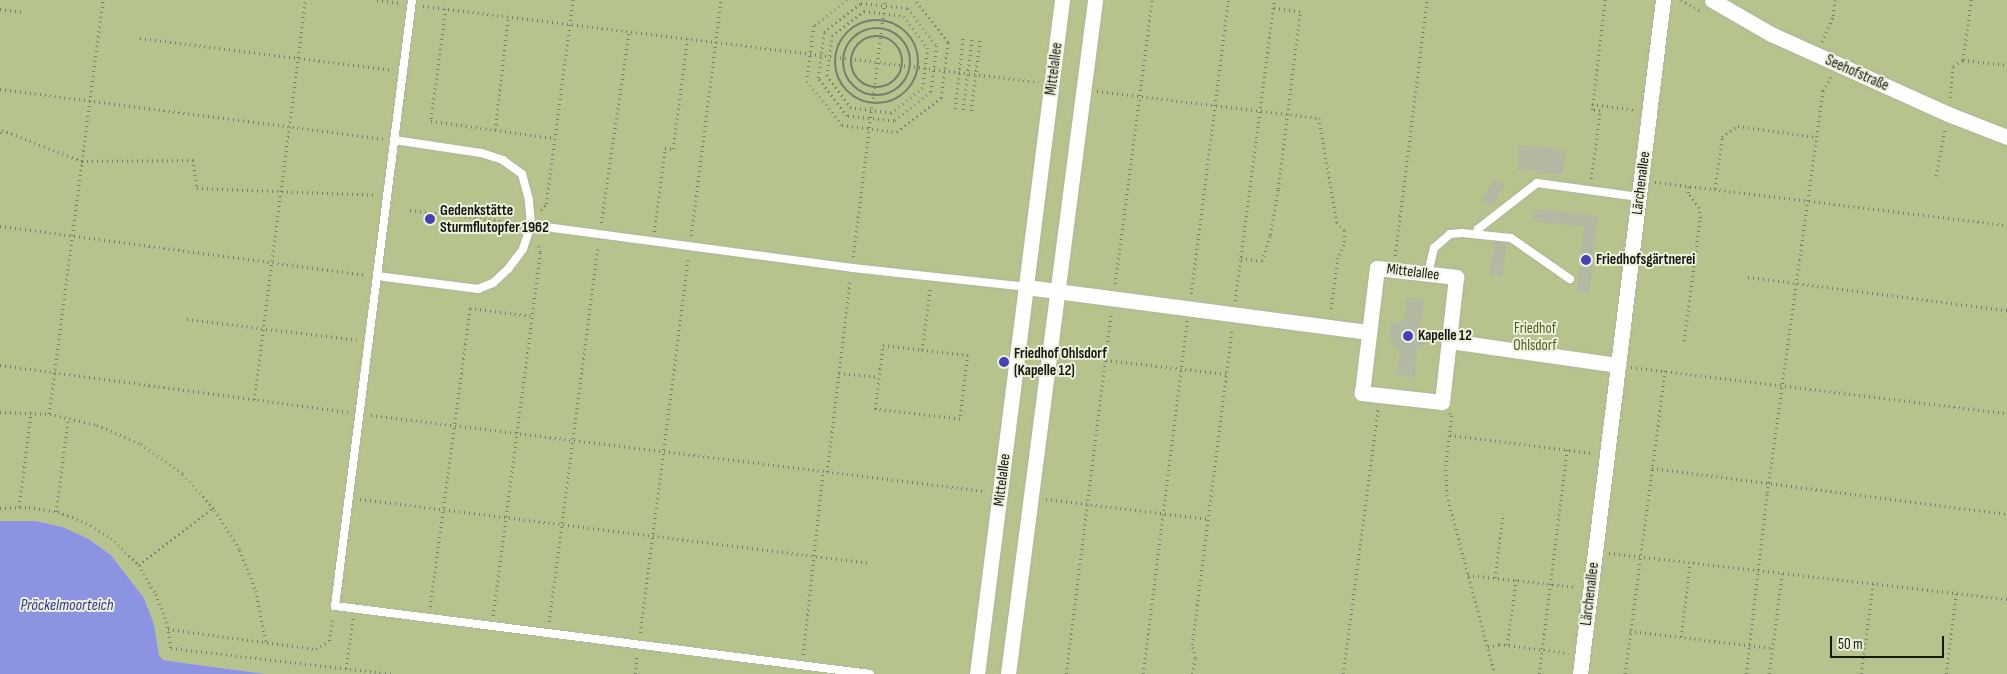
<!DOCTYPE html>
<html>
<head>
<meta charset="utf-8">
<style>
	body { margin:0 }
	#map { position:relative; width:2007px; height:674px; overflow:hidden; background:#dfe4cf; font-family:"Sofia Sans Condensed",sans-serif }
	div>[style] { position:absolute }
	.green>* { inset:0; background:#b7c38c }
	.water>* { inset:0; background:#8c94e2 }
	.building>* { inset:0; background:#b3b8a3 }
	.path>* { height:2.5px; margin-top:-1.25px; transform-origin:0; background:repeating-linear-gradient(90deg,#797d6e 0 1px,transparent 0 5px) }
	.path>.ring { margin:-1.25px; padding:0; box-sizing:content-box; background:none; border:2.5px solid #797d6e; border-radius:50% }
	.roads { filter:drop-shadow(0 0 1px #b0b5a1) drop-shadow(0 0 1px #b0b5a1) }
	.service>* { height:8px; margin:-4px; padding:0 4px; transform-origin:4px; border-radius:4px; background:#fff }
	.minor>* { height:15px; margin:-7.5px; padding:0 7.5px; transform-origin:7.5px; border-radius:7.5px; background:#fff }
	.dots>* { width:14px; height:14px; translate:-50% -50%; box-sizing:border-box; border:2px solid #ecf1dc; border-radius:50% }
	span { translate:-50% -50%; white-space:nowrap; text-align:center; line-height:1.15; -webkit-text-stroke:4px #ecf1dc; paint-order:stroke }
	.street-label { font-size:15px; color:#171911 }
	.poi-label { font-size:15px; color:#171911; font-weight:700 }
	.left { translate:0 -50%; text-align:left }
	.park-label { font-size:15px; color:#515c1d }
	.water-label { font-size:16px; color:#35328c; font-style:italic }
	.scale { position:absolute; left:1830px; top:636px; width:114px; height:22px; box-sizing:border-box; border:2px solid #171911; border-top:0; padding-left:6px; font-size:15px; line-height:18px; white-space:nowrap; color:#171911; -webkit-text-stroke:4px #ecf1dc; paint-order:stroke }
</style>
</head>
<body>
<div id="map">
	<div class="green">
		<i style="clip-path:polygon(0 0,2007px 0,2007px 674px,266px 674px,163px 660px,159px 655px,154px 624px,144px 598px,111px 555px,89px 539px,63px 527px,36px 521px,0 521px)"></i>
	</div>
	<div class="water">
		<i style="clip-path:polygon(0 521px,36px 521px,63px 527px,89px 539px,111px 555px,144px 598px,154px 624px,159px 655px,163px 660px,266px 674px,0 674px)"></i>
	</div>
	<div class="building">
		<i style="clip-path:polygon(1519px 145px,1566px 150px,1563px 174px,1536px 174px,1537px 171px,1517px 169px)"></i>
		<i style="clip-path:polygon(1494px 179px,1505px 185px,1493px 206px,1482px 200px)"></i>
		<i style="clip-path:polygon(1535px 209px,1598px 216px,1589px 293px,1577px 292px,1584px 227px,1533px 221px)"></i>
		<i style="clip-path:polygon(1494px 241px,1506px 243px,1503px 276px,1490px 275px)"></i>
		<i style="clip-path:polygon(1405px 297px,1424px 299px,1420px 328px,1428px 334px,1427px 344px,1417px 348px,1415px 377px,1396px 375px,1400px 351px,1389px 343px,1390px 325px,1404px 320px)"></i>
	</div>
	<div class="path">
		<i style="left:377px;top:0;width:23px;rotate:7deg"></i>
		<i style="left:847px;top:0;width:42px;rotate:141.8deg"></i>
		<i style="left:814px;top:26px;width:55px;rotate:97.3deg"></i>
		<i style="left:807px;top:81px;width:56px;rotate:51.5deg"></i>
		<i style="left:842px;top:125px;width:55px;rotate:7.3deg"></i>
		<i style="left:897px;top:132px;width:56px;rotate:-37.7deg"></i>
		<i style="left:941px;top:98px;width:56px;rotate:-82.9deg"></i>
		<i style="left:948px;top:42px;width:54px;rotate:-129deg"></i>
		<i style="left:1681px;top:0;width:23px;rotate:29deg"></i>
		<i style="left:861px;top:3px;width:47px;rotate:6.1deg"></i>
		<i style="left:908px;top:8px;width:48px;rotate:52.7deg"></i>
		<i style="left:937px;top:46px;width:46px;rotate:97.4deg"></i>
		<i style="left:931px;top:92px;width:47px;rotate:141.9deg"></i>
		<i style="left:894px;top:121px;width:47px;rotate:-173.9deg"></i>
		<i style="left:847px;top:116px;width:48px;rotate:-127.3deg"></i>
		<i style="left:818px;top:78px;width:46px;rotate:-82.6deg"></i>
		<i style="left:824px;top:32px;width:47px;rotate:-38.1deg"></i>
		<i style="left:423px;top:6px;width:620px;rotate:7.04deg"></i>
		<i style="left:0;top:9px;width:24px;rotate:7deg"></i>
		<i style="left:446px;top:9px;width:113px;rotate:97.6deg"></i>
		<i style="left:431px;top:121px;width:124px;rotate:7.9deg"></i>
		<i style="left:864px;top:11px;width:40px;rotate:7.1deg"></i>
		<i style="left:904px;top:16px;width:40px;rotate:53deg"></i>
		<i style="left:928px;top:48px;width:40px;rotate:97.1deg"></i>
		<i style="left:923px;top:88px;width:41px;rotate:142deg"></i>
		<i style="left:891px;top:113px;width:40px;rotate:-172.9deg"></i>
		<i style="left:851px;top:108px;width:40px;rotate:-127deg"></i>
		<i style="left:827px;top:76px;width:40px;rotate:-82.9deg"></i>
		<i style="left:832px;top:36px;width:41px;rotate:-38deg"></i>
		<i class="ring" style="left:835px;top:20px;width:81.5px;height:81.5px"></i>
		<i class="ring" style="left:843px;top:28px;width:65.5px;height:65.5px"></i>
		<i class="ring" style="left:851px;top:36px;width:49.5px;height:49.5px"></i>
		<i style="left:140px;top:38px;width:254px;rotate:7.2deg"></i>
		<i style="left:1822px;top:42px;width:28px;rotate:-67deg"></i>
		<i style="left:1833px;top:16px;width:16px;rotate:-83deg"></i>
		<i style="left:1963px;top:60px;width:44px;rotate:6.5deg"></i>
		<i style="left:0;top:89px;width:386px;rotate:7.4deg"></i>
		<i style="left:1097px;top:91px;width:224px;rotate:6.9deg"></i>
		<i style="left:1319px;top:118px;width:106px;rotate:80.2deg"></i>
		<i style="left:1337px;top:222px;width:12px;rotate:48deg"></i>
		<i style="left:1345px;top:231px;width:14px;rotate:94deg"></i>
		<i style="left:1344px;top:245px;width:14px;rotate:115deg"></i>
		<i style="left:1338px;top:258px;width:55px;rotate:97.3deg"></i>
		<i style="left:1950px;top:98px;width:32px;rotate:-85deg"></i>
		<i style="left:1953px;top:66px;width:12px;rotate:-31deg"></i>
		<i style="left:1963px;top:60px;width:61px;rotate:-82.4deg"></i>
		<i style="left:1592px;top:104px;width:44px;rotate:7.8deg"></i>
		<i style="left:955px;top:109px;width:72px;rotate:-83.7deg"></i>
		<i style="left:963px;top:110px;width:73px;rotate:-82.9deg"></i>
		<i style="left:971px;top:111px;width:73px;rotate:-82.9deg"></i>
		<i style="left:495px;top:130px;width:114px;rotate:-83.4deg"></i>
		<i style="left:0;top:133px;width:4px;rotate:-56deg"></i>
		<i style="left:2px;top:130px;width:86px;rotate:21.2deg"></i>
		<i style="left:82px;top:161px;width:111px;rotate:-0.5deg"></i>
		<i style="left:193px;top:160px;width:28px;rotate:82deg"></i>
		<i style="left:197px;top:188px;width:179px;rotate:2.2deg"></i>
		<i style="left:1936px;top:176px;width:49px;rotate:-79.4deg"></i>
		<i style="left:1591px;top:179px;width:69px;rotate:-82.5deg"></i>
		<i style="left:1600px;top:111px;width:8px;rotate:-173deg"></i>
		<i style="left:1592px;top:110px;width:111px;rotate:-83.3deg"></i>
		<i style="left:1655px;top:182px;width:355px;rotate:7deg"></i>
		<i style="left:1715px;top:189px;width:52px;rotate:-82.3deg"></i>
		<i style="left:1722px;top:137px;width:19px;rotate:-35deg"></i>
		<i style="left:1738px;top:126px;width:79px;rotate:8deg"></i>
		<i style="left:410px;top:210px;width:110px;rotate:6.8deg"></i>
		<i style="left:541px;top:210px;width:8px;rotate:-50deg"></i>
		<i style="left:546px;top:204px;width:206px;rotate:-82.5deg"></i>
		<i style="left:601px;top:223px;width:193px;rotate:-81.7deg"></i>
		<i style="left:0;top:226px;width:368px;rotate:7.6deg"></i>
		<i style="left:654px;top:232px;width:85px;rotate:-82.5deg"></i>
		<i style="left:665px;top:148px;width:8px;rotate:7deg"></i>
		<i style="left:673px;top:149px;width:111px;rotate:-82.7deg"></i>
		<i style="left:691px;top:236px;width:238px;rotate:-82.8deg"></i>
		<i style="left:1395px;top:256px;width:258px;rotate:-82.9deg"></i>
		<i style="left:853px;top:257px;width:259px;rotate:-82.9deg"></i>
		<i style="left:1241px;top:258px;width:21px;rotate:8deg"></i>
		<i style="left:1262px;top:261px;width:27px;rotate:-73deg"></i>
		<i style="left:1270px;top:235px;width:47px;rotate:-80.1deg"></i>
		<i style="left:1278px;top:189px;width:178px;rotate:-82.9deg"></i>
		<i style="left:1300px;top:12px;width:27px;rotate:-172deg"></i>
		<i style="left:1748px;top:277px;width:261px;rotate:7.3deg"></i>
		<i style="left:1115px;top:284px;width:286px;rotate:-82.6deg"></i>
		<i style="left:1191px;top:294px;width:296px;rotate:-82.8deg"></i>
		<i style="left:1235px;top:301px;width:304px;rotate:-82.6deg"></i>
		<i style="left:187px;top:319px;width:171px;rotate:7deg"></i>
		<i style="left:1684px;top:341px;width:124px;rotate:-82.6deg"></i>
		<i style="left:1700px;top:218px;width:10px;rotate:-96deg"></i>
		<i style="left:1699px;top:208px;width:19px;rotate:-126deg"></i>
		<i style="left:1688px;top:193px;width:7px;rotate:-82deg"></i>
		<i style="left:922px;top:350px;width:46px;rotate:6.2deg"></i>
		<i style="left:968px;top:355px;width:64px;rotate:97.1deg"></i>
		<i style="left:960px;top:419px;width:86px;rotate:-173.3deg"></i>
		<i style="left:875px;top:409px;width:64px;rotate:-82.9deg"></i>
		<i style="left:883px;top:345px;width:39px;rotate:7deg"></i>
		<i style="left:922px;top:350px;width:63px;rotate:-82.6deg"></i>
		<i style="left:1106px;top:360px;width:122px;rotate:6.6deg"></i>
		<i style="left:0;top:365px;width:351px;rotate:7.7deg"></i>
		<i style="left:1631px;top:367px;width:379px;rotate:7deg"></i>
		<i style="left:839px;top:373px;width:40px;rotate:5.7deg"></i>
		<i style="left:254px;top:400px;width:403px;rotate:-82.7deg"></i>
		<i style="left:0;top:412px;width:50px;rotate:2.3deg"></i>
		<i style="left:50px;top:414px;width:48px;rotate:13.2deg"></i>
		<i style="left:97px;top:425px;width:48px;rotate:23.4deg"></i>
		<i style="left:141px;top:444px;width:52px;rotate:35.5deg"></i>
		<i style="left:183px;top:474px;width:48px;rotate:48.4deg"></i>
		<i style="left:215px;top:510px;width:47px;rotate:58deg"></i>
		<i style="left:240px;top:550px;width:44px;rotate:68.7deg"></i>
		<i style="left:256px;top:591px;width:52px;rotate:78.9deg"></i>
		<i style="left:1450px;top:413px;width:4px;rotate:56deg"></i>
		<i style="left:1452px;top:416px;width:49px;rotate:97deg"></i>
		<i style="left:1446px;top:465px;width:30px;rotate:88deg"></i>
		<i style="left:1447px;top:495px;width:185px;rotate:75deg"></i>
		<i style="left:49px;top:414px;width:418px;rotate:-82.6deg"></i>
		<i style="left:371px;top:415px;width:619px;rotate:7.06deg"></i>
		<i style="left:1450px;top:435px;width:143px;rotate:7.2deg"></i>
		<i style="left:1652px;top:468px;width:358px;rotate:7.4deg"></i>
		<i style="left:827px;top:472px;width:194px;rotate:-83.2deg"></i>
		<i style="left:360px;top:499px;width:514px;rotate:7.15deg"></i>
		<i style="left:1046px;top:499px;width:163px;rotate:7deg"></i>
		<i style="left:19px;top:507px;width:96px;rotate:-82.8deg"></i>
		<i style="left:0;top:508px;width:29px;rotate:-2deg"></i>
		<i style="left:29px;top:507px;width:29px;rotate:10deg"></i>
		<i style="left:58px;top:512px;width:30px;rotate:21deg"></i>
		<i style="left:86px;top:523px;width:29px;rotate:31deg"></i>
		<i style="left:111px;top:538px;width:39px;rotate:44deg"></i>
		<i style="left:139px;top:565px;width:34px;rotate:60deg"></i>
		<i style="left:156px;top:594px;width:30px;rotate:69deg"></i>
		<i style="left:167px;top:622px;width:26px;rotate:81deg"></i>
		<i style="left:171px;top:648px;width:223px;rotate:6.7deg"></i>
		<i style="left:56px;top:512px;width:95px;rotate:-82.7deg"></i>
		<i style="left:1609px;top:553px;width:401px;rotate:6.6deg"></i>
		<i style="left:139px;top:565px;width:94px;rotate:-38.1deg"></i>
		<i style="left:1468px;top:575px;width:109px;rotate:6.3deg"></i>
		<i style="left:1495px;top:578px;width:65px;rotate:-83deg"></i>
		<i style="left:430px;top:607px;width:302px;rotate:-82.4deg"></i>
		<i style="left:470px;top:308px;width:63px;rotate:7.4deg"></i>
		<i style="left:493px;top:616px;width:367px;rotate:-82.6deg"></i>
		<i style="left:540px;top:252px;width:9px;rotate:-108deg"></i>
		<i style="left:549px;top:622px;width:379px;rotate:-82.6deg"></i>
		<i style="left:168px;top:629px;width:149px;rotate:7.7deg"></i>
		<i style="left:316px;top:649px;width:15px;rotate:-32deg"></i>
		<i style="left:329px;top:641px;width:24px;rotate:-81deg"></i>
		<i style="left:1630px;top:631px;width:143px;rotate:6.8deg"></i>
		<i style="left:640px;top:633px;width:380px;rotate:-82.7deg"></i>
		<i style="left:1681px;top:637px;width:75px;rotate:-83.1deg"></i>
		<i style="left:1507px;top:645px;width:66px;rotate:-82.1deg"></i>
		<i style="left:1488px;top:647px;width:11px;rotate:-15deg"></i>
		<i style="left:1499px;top:644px;width:70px;rotate:7.4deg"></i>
		<i style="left:803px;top:655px;width:184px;rotate:-83.8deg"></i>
		<i style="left:346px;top:669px;width:51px;rotate:-82.2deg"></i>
		<i style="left:635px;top:674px;width:18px;rotate:-84deg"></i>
		<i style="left:1066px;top:674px;width:363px;rotate:-82.9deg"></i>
		<i style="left:1143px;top:674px;width:356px;rotate:-82.9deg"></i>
		<i style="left:1192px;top:674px;width:16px;rotate:-79deg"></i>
		<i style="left:1195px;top:658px;width:13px;rotate:-103deg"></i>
		<i style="left:1192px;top:645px;width:319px;rotate:-82.8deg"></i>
		<i style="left:1343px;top:674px;width:267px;rotate:-82.5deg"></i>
		<i style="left:1539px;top:674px;width:226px;rotate:-82.9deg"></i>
		<i style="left:1625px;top:674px;width:306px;rotate:-82.5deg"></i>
		<i style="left:1746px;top:674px;width:182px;rotate:-83.4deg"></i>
		<i style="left:1767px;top:493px;width:406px;rotate:-82.1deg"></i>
		<i style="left:1823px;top:91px;width:17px;rotate:-62deg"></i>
		<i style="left:1769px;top:674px;width:101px;rotate:-82.6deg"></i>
		<i style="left:1861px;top:674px;width:91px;rotate:-82.4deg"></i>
		<i style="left:1946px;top:674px;width:81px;rotate:-82.9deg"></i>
	</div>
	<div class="roads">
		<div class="service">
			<i style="left:412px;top:0;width:611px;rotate:97.24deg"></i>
			<i style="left:335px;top:606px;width:539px;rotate:7.24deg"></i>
			<i style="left:531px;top:225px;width:324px;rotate:7.6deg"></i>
			<i style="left:852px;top:268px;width:175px;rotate:6.2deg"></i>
			<i style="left:1477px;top:234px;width:5px;rotate:-79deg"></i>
			<i style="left:1478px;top:229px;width:75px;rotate:-37.9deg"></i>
			<i style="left:1537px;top:183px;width:103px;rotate:7.8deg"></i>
			<i style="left:1428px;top:274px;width:27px;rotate:-77deg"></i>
			<i style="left:1434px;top:248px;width:21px;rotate:-41deg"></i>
			<i style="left:1450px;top:234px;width:12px;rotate:-5deg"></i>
			<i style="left:1462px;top:233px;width:49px;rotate:5.8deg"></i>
			<i style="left:1511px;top:238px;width:72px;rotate:34.8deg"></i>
			<i style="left:377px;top:276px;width:102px;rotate:7.3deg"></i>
			<i style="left:478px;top:289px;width:16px;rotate:-22deg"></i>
			<i style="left:493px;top:283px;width:21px;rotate:-43deg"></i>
			<i style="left:508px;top:269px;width:25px;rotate:-53deg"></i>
			<i style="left:523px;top:249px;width:25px;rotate:-72deg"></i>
			<i style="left:531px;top:225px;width:25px;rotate:-95deg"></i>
			<i style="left:529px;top:200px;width:27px;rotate:-105deg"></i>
			<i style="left:522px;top:174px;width:24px;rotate:-144deg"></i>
			<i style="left:503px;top:160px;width:23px;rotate:-162deg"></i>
			<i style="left:481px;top:153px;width:88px;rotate:-171.5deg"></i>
		</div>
		<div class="minor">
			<i style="left:1712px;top:0;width:68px;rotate:30deg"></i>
			<i style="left:1771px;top:34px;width:194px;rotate:24.3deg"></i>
			<i style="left:1948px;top:114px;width:63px;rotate:21.3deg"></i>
			<i style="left:1377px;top:268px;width:80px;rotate:6.5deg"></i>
			<i style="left:1456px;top:277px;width:126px;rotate:96.4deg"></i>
			<i style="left:1442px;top:402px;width:81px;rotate:-173.6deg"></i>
			<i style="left:1362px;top:393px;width:126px;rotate:-83.2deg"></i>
			<i style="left:1026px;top:287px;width:346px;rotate:7.5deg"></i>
			<i style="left:1449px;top:341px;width:171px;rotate:8.1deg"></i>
			<i style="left:977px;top:674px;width:679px;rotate:-82.81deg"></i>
			<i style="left:1008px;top:674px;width:680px;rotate:-82.64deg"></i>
			<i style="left:1580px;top:674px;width:679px;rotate:-82.98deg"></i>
		</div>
	</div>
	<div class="dots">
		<i style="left:430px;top:219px;background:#4540b6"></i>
		<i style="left:1586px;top:260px;background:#4540b6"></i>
		<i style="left:1408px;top:336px;background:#4540b6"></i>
		<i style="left:1004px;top:362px;background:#4540b6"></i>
	</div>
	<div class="street-label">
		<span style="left:1054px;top:69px;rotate:-83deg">Mittelallee</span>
		<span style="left:1857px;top:73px;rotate:24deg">Seehofstraße</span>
		<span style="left:1641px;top:183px;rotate:-83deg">Lärchenallee</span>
		<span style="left:1413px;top:272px;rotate:7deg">Mittelallee</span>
		<span style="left:1002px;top:480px;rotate:-83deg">Mittelallee</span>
		<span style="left:1590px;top:594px;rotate:-83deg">Lärchenallee</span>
	</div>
	<div class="poi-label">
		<span class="left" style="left:440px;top:219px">Gedenkstätte<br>Sturmflutopfer 1962</span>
		<span class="left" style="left:1596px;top:260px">Friedhofsgärtnerei</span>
		<span class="left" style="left:1418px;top:336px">Kapelle 12</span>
		<span class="left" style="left:1014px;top:362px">Friedhof Ohlsdorf<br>(Kapelle 12)</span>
	</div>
	<div class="park-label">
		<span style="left:1535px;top:337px">Friedhof<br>Ohlsdorf</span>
	</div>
	<div class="water-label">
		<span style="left:67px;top:606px">Pröckelmoorteich</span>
	</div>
	<div class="scale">50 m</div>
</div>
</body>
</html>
